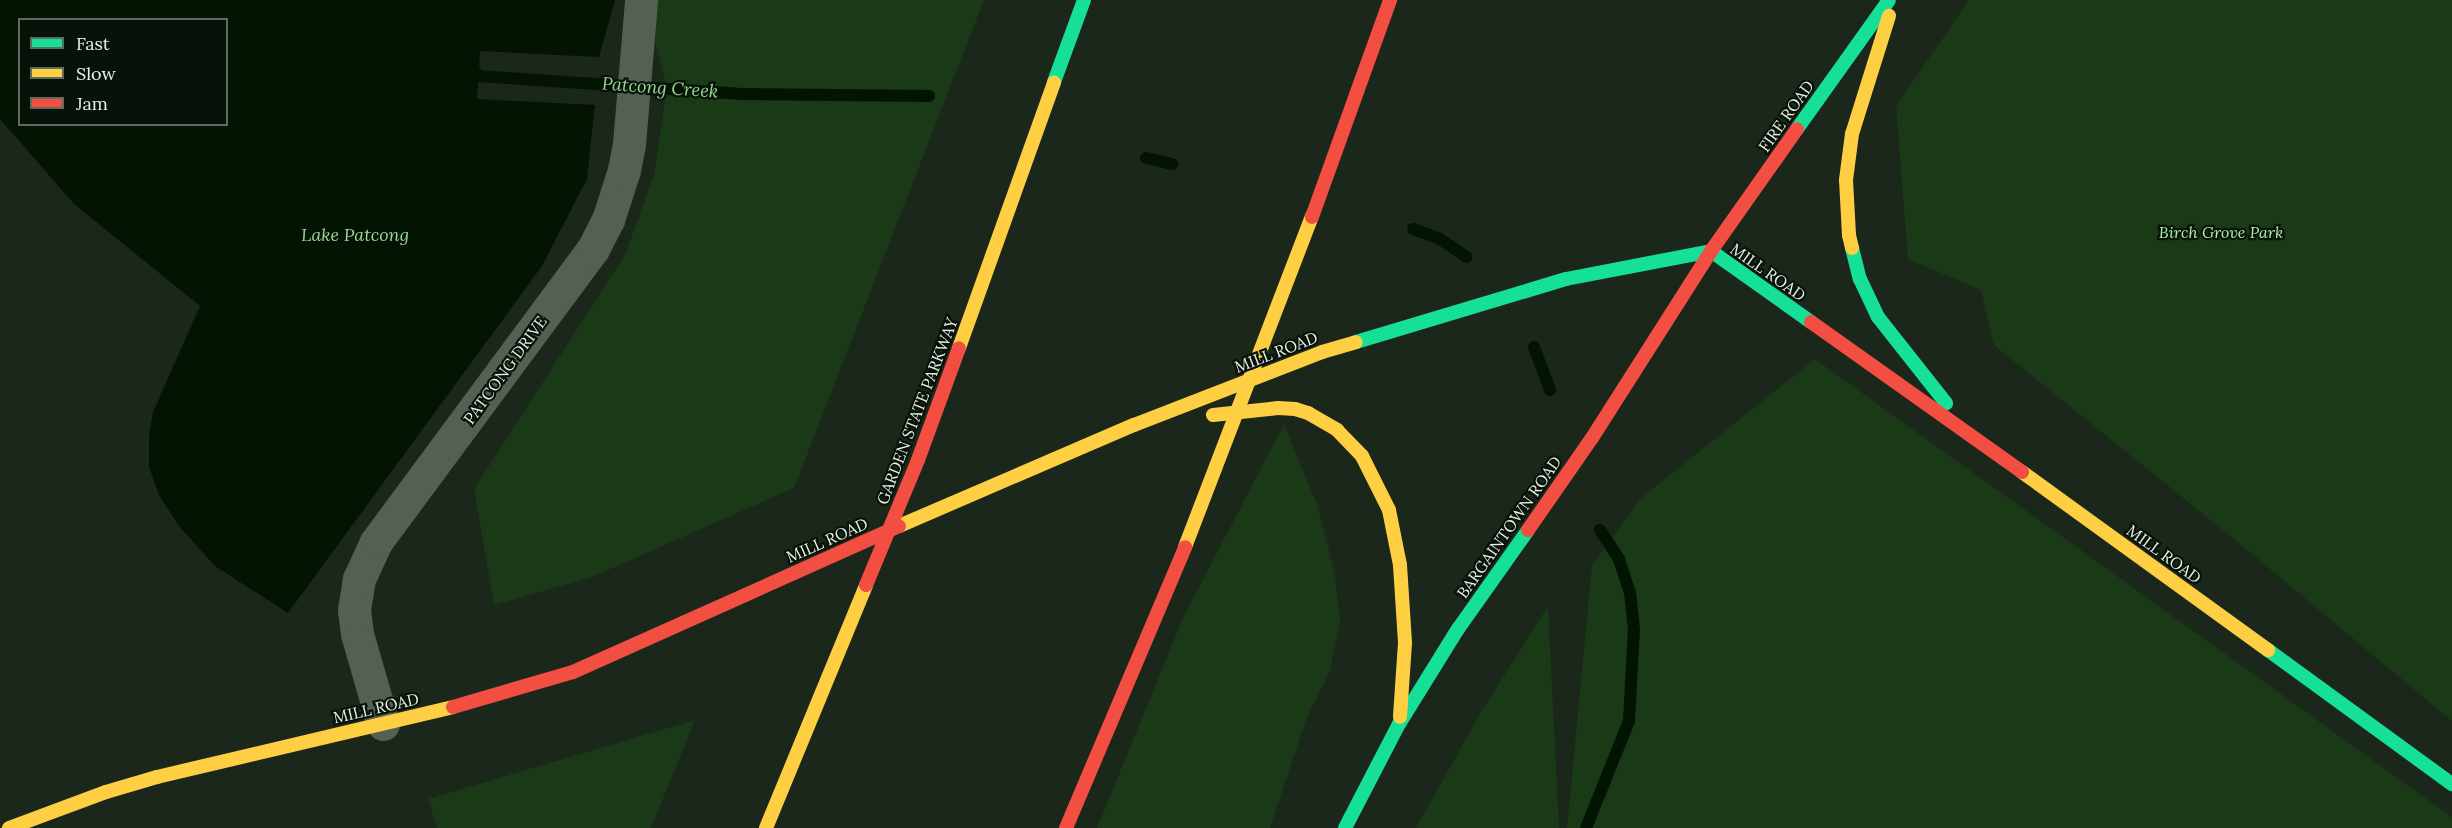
<!DOCTYPE html>
<html>
<head>
<meta charset="utf-8">
<style>
	body { margin:0 }
	#map { position:relative; width:2452px; height:828px; overflow:hidden; background:#1c271c; font-family:Lora,serif }
	div>[style] { position:absolute }
	.green>* { inset:0; background:#193917 }
	.water>* { inset:0; background:#031403 }
	.stream>* { height:12px; margin:-6px; padding:0 6px; transform-origin:6px; border-radius:6px; background:#031403 }
	.street>* { height:33px; margin:-16.5px; padding:0 16.5px; transform-origin:16.5px; border-radius:16.5px; background:#546053 }
	.fast>* { height:14px; margin:-7px; padding:0 7px; transform-origin:7px; border-radius:7px; background:#16e098 }
	.slow>* { height:14px; margin:-7px; padding:0 7px; transform-origin:7px; border-radius:7px; background:#ffcf43 }
	.jam>* { height:14px; margin:-7px; padding:0 7px; transform-origin:7px; border-radius:7px; background:#f24e42 }
	span { translate:-50% -50%; white-space:nowrap; text-align:center; line-height:1.15; -webkit-text-stroke:4.5px #091209; paint-order:stroke }
	.street-label { font-size:16px; color:#e6f3e5 }
	.park-label { font-size:16px; color:#abf2a6; font-style:italic }
	.water-label { font-size:18px; color:#93d98e; font-style:italic }
	.legend { position:absolute; left:18px; top:18px; width:210px; height:108px; box-sizing:border-box; background:#091209; border:2px solid #616c61; margin:0; padding:8px 10px; list-style:none; font-size:18px; color:#e6f3e5 }
	.legend li { display:flex; align-items:center; gap:12px; height:30px }
	.legend b { width:30px; border:2px solid #616c61 }
</style>
</head>
<body>
<div id="map">
	<div class="green">
		<i style="clip-path:polygon(644px 0,984px 0,794px 488px,592px 577px,494px 605px,474px 489px,625px 255px,654px 175px,667px 87px)"></i>
		<i style="clip-path:polygon(1969px 0,2452px 0,2452px 721px,2240px 544px,1994px 345px,1981px 290px,1908px 259px,1896px 106px)"></i>
		<i style="clip-path:polygon(1815px 359px,2452px 817px,2452px 828px,1567px 828px,1592px 565px,1641px 498px)"></i>
		<i style="clip-path:polygon(1284px 424px,1318px 507px,1335px 574px,1340px 621px,1330px 671px,1307px 717px,1270px 828px,1097px 828px,1183px 618px)"></i>
		<i style="clip-path:polygon(1548px 606px,1559px 828px,1416px 828px,1481px 712px)"></i>
		<i style="clip-path:polygon(695px 720px,651px 828px,437px 828px,428px 799px)"></i>
	</div>
	<div class="water">
		<i style="clip-path:polygon(evenodd,0 0,615px 0,599px 57px,480px 51px,477px 99px,595px 105px,587px 179px,542px 266px,288px 613px,215px 566px,179px 526px,159px 495px,149px 467px,149px 435px,153px 412px,200px 306px,74px 204px,0 119px,0 0,20px 20px,226px 20px,226px 124px,20px 124px,20px 20px)"></i>
	</div>
	<div class="stream">
		<i style="left:471px;top:63px;width:15px;rotate:62deg"></i>
		<i style="left:478px;top:76px;width:268px;rotate:3.9deg"></i>
		<i style="left:745px;top:94px;width:184px;rotate:0.6deg"></i>
		<i style="left:1146px;top:158px;width:27px;rotate:13deg"></i>
		<i style="left:1413px;top:229px;width:29px;rotate:20deg"></i>
		<i style="left:1440px;top:239px;width:32px;rotate:34deg"></i>
		<i style="left:1534px;top:347px;width:46px;rotate:69.6deg"></i>
		<i style="left:1586px;top:828px;width:115px;rotate:-68.1deg"></i>
		<i style="left:1629px;top:721px;width:91px;rotate:-86.9deg"></i>
		<i style="left:1634px;top:630px;width:37px;rotate:-96deg"></i>
		<i style="left:1630px;top:593px;width:36px;rotate:-108deg"></i>
		<i style="left:1619px;top:559px;width:35px;rotate:-123deg"></i>
	</div>
	<div class="street">
		<i style="left:383px;top:724px;width:94px;rotate:-106.1deg"></i>
		<i style="left:357px;top:634px;width:24px;rotate:-97deg"></i>
		<i style="left:354px;top:610px;width:31px;rotate:-81deg"></i>
		<i style="left:359px;top:579px;width:41px;rotate:-65.3deg"></i>
		<i style="left:376px;top:542px;width:365px;rotate:-53.5deg"></i>
		<i style="left:593px;top:249px;width:33px;rotate:-63deg"></i>
		<i style="left:608px;top:220px;width:52px;rotate:-72.3deg"></i>
		<i style="left:624px;top:170px;width:26px;rotate:-79deg"></i>
		<i style="left:629px;top:144px;width:144px;rotate:-85.2deg"></i>
	</div>
	<div class="fast">
		<i style="left:1054px;top:82px;width:87px;rotate:-69.9deg"></i>
		<i style="left:1797px;top:129px;width:158px;rotate:-54.5deg"></i>
		<i style="left:1852px;top:248px;width:32px;rotate:76deg"></i>
		<i style="left:1860px;top:279px;width:42px;rotate:64.7deg"></i>
		<i style="left:1878px;top:317px;width:110px;rotate:51.7deg"></i>
		<i style="left:1356px;top:342px;width:219px;rotate:-16.7deg"></i>
		<i style="left:1566px;top:279px;width:148px;rotate:-10.9deg"></i>
		<i style="left:1711px;top:251px;width:123px;rotate:35.4deg"></i>
		<i style="left:2268px;top:650px;width:228px;rotate:36.1deg"></i>
		<i style="left:1345px;top:828px;width:117px;rotate:-62.6deg"></i>
		<i style="left:1399px;top:724px;width:112px;rotate:-58.2deg"></i>
		<i style="left:1458px;top:629px;width:121px;rotate:-54.7deg"></i>
	</div>
	<div class="slow">
		<i style="left:1852px;top:248px;width:13px;rotate:-103deg"></i>
		<i style="left:1849px;top:235px;width:55px;rotate:-93.1deg"></i>
		<i style="left:1846px;top:180px;width:46px;rotate:-82.6deg"></i>
		<i style="left:1852px;top:134px;width:124px;rotate:-72.6deg"></i>
		<i style="left:959px;top:348px;width:282px;rotate:-70.3deg"></i>
		<i style="left:1213px;top:415px;width:65px;rotate:-6.1deg"></i>
		<i style="left:1278px;top:408px;width:17px;rotate:3deg"></i>
		<i style="left:1295px;top:409px;width:14px;rotate:17deg"></i>
		<i style="left:1308px;top:413px;width:34px;rotate:30deg"></i>
		<i style="left:1337px;top:430px;width:36px;rotate:46deg"></i>
		<i style="left:1362px;top:456px;width:60px;rotate:63.4deg"></i>
		<i style="left:1389px;top:510px;width:56px;rotate:78.7deg"></i>
		<i style="left:1400px;top:565px;width:78px;rotate:86.3deg"></i>
		<i style="left:1405px;top:643px;width:74px;rotate:93.9deg"></i>
		<i style="left:2022px;top:472px;width:304px;rotate:35.9deg"></i>
		<i style="left:899px;top:526px;width:256px;rotate:-23.3deg"></i>
		<i style="left:1134px;top:425px;width:202px;rotate:-21.2deg"></i>
		<i style="left:1322px;top:352px;width:35px;rotate:-16deg"></i>
		<i style="left:1185px;top:547px;width:354px;rotate:-69deg"></i>
		<i style="left:9px;top:828px;width:103px;rotate:-20.4deg"></i>
		<i style="left:106px;top:792px;width:53px;rotate:-16.4deg"></i>
		<i style="left:157px;top:777px;width:304px;rotate:-13.3deg"></i>
		<i style="left:766px;top:828px;width:263px;rotate:-67.6deg"></i>
	</div>
	<div class="jam">
		<i style="left:1312px;top:217px;width:231px;rotate:-70.2deg"></i>
		<i style="left:1811px;top:322px;width:259px;rotate:35.4deg"></i>
		<i style="left:1528px;top:530px;width:112px;rotate:-55.2deg"></i>
		<i style="left:1592px;top:438px;width:222px;rotate:-57.5deg"></i>
		<i style="left:1711px;top:251px;width:149px;rotate:-54.8deg"></i>
		<i style="left:866px;top:585px;width:135px;rotate:-67.4deg"></i>
		<i style="left:918px;top:460px;width:119px;rotate:-69.9deg"></i>
		<i style="left:453px;top:707px;width:125px;rotate:-16.3deg"></i>
		<i style="left:573px;top:672px;width:357px;rotate:-24.1deg"></i>
		<i style="left:1066px;top:828px;width:305px;rotate:-67deg"></i>
	</div>
	<div class="street-label">
		<span style="left:1786px;top:116px;rotate:-55deg">FIRE ROAD</span>
		<span style="left:1768px;top:272px;rotate:35deg">MILL ROAD</span>
		<span style="left:1276px;top:352px;rotate:-21deg">MILL ROAD</span>
		<span style="left:505px;top:370px;rotate:-54deg">PATCONG DRIVE</span>
		<span style="left:917px;top:411px;rotate:-69deg">GARDEN STATE PARKWAY</span>
		<span style="left:1509px;top:527px;rotate:-55deg">BARGAINTOWN ROAD</span>
		<span style="left:827px;top:540px;rotate:-24deg">MILL ROAD</span>
		<span style="left:2164px;top:554px;rotate:36deg">MILL ROAD</span>
		<span style="left:376px;top:708px;rotate:-13deg">MILL ROAD</span>
	</div>
	<div class="park-label">
		<span style="left:2221px;top:232px">Birch Grove Park</span>
	</div>
	<div class="water-label">
		<span style="left:660px;top:88px;rotate:4deg">Patcong Creek</span>
		<span style="left:355px;top:235px">Lake Patcong</span>
	</div>
	<ul class="legend">
	<li><b style="height:8px;background:#16e098"></b>Fast</li>
	<li><b style="height:8px;background:#ffcf43"></b>Slow</li>
	<li><b style="height:8px;background:#f24e42"></b>Jam</li>
	</ul>
</div>
</body>
</html>
